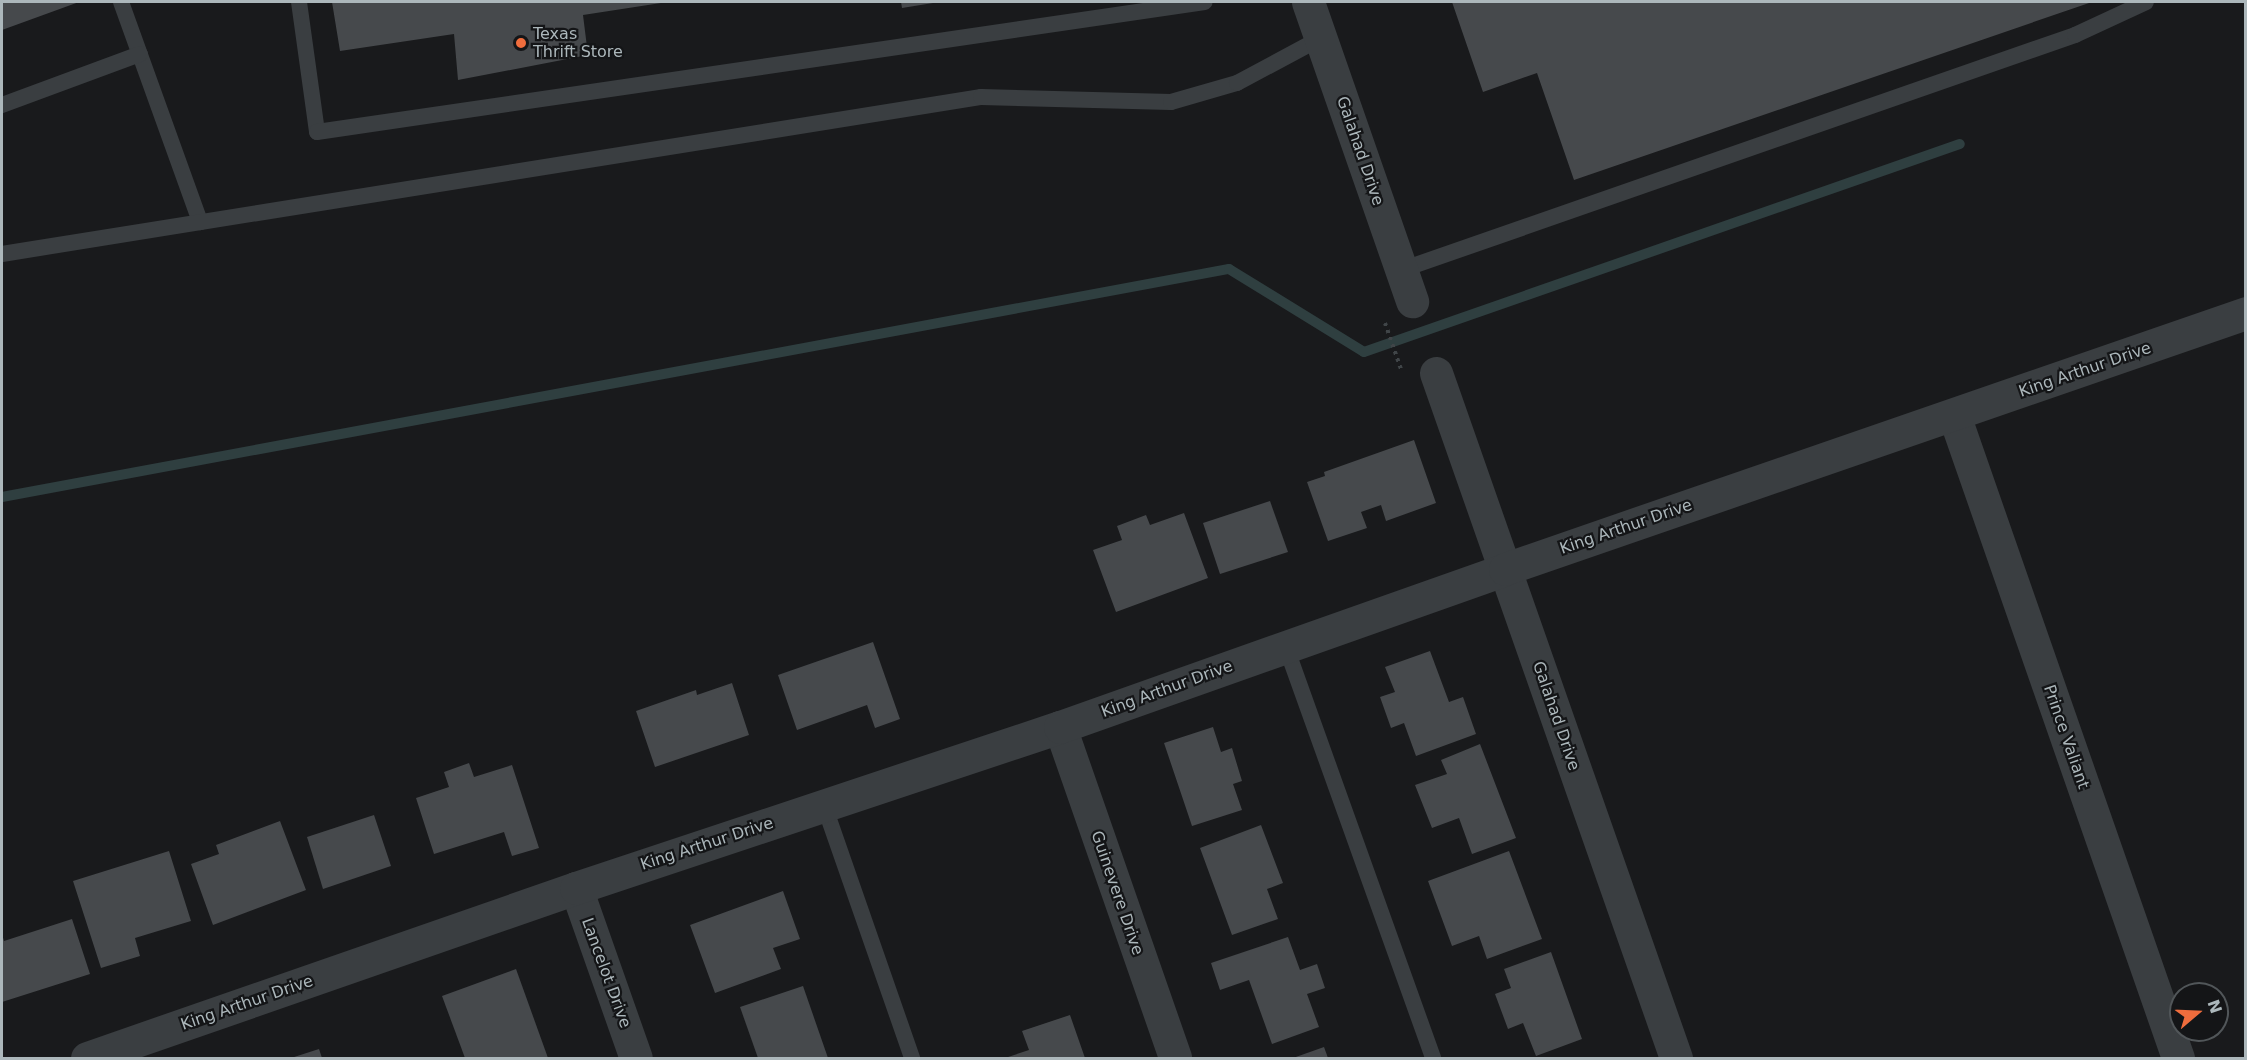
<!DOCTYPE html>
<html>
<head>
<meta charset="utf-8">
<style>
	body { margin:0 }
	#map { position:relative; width:2247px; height:1060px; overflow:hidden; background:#191a1c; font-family:"DejaVu Sans",sans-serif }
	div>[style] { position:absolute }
	.stream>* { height:10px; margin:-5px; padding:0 5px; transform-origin:5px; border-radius:5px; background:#2f3f40 }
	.building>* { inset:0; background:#46494c }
	.path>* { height:4px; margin-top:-2px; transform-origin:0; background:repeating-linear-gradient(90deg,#404548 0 3px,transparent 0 7.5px) }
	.lane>* { height:16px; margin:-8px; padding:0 8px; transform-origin:8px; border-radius:8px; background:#3a3e41 }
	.street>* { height:33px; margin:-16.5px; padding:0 16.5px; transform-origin:16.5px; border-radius:16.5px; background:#3a3e41 }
	.dots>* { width:16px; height:16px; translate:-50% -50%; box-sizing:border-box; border:3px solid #141517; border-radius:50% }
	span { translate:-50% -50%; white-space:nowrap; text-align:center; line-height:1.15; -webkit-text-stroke:4.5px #141517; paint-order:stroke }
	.poi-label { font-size:16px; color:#acb7bb }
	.left { translate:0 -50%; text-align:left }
	.street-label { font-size:16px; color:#acb7bb }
	.frame { position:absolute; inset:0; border:3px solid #acb7bb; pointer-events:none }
	.north { position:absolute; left:2169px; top:982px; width:60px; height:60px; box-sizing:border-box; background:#141517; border:2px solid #515659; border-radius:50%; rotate:71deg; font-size:16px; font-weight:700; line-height:24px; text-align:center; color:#acb7bb }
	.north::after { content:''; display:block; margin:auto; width:21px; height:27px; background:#f06d3d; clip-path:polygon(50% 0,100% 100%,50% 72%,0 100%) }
</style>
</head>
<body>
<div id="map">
	<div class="stream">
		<i style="left:2px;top:497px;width:1248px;rotate:-10.53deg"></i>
		<i style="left:1229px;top:269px;width:158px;rotate:31.6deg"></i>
		<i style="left:1364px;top:352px;width:631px;rotate:-19.24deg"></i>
	</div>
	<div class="building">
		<i style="clip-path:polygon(2px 2px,79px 2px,2px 30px)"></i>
		<i style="clip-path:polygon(332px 2px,661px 2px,661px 3px,583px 15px,588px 55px,458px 80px,454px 34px,340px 51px)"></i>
		<i style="clip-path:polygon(901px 2px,933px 2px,933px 3px,902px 8px)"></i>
		<i style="clip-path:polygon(1452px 2px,2092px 2px,1574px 180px,1537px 73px,1483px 92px)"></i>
		<i style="clip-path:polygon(1414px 440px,1436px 503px,1386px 521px,1381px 505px,1361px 512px,1367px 528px,1328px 541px,1307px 482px,1325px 476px,1324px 472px)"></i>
		<i style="clip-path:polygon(1270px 501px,1288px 552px,1220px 574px,1203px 523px)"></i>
		<i style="clip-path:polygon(1184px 513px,1208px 578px,1116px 612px,1093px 550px,1122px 540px,1117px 526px,1146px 515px,1150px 525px)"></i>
		<i style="clip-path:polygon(873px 642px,900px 719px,875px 728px,867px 705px,797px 730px,778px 675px)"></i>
		<i style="clip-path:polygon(1430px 651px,1449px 702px,1463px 697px,1476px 734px,1416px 756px,1404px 723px,1391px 728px,1380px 697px,1395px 692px,1385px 667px)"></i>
		<i style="clip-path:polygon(732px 683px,749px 735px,655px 767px,636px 711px,696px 690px,697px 695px)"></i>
		<i style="clip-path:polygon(1213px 727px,1221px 752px,1232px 748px,1242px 781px,1233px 784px,1242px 810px,1192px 826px,1164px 743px)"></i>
		<i style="clip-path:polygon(1480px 744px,1516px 838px,1472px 854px,1459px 818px,1432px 828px,1415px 785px,1447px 774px,1441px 760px)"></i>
		<i style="clip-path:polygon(469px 763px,474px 777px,512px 765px,539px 848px,512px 856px,504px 832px,434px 854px,416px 798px,449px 787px,444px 772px)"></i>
		<i style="clip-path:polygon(374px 815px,391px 866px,323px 889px,307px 837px)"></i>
		<i style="clip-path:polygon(280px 821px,306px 890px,213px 925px,191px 864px,219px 854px,216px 845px)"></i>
		<i style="clip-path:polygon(1261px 825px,1283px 883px,1267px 889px,1278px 919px,1232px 935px,1200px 848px)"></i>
		<i style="clip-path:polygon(169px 851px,191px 921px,135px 938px,140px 956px,101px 968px,73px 881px)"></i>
		<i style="clip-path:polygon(1509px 851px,1542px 939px,1487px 959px,1479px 936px,1452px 946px,1428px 881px)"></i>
		<i style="clip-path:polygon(783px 891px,800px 939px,773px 948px,781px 969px,715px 993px,690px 925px)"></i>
		<i style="clip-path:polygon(72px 919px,90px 974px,2px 1002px,2px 934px,4px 941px)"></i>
		<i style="clip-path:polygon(1288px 937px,1300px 970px,1317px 964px,1325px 988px,1307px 994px,1319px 1027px,1272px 1044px,1249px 980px,1220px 990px,1211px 963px)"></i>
		<i style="clip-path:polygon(1551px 952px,1582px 1039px,1536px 1056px,1523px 1023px,1508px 1029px,1495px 994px,1511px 988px,1504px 969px)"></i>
		<i style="clip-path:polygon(516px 969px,548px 1058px,465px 1058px,442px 996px)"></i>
		<i style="clip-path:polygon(803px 986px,828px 1058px,758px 1058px,740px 1007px)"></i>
		<i style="clip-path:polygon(1070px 1015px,1085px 1058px,1005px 1058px,1029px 1050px,1022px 1031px)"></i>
		<i style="clip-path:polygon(1324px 1047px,1328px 1058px,1293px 1058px)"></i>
		<i style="clip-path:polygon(319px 1049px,322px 1058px,291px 1058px)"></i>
	</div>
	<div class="path">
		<i style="left:1385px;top:323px;width:52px;rotate:70.9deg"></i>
	</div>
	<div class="lane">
		<i style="left:121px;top:2px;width:234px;rotate:70.2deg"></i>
		<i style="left:299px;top:2px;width:131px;rotate:82.1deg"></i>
		<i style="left:317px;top:132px;width:897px;rotate:-8.33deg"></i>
		<i style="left:2px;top:105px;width:147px;rotate:-20.3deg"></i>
		<i style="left:2px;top:254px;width:992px;rotate:-9.11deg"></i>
		<i style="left:981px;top:97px;width:190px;rotate:1.5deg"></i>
		<i style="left:1171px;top:102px;width:69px;rotate:-16.1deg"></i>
		<i style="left:1237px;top:83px;width:95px;rotate:-28.2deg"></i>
		<i style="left:1401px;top:270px;width:714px;rotate:-19.22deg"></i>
		<i style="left:2075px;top:35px;width:78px;rotate:-24.9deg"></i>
		<i style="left:1286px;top:647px;width:436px;rotate:70.3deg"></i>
		<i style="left:824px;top:805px;width:268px;rotate:70.8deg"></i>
	</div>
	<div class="street">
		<i style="left:1308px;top:2px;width:317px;rotate:70.8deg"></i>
		<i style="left:1436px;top:373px;width:726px;rotate:70.69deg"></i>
		<i style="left:1954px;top:415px;width:681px;rotate:70.79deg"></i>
		<i style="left:1060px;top:727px;width:350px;rotate:70.8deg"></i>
		<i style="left:576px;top:888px;width:180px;rotate:70.6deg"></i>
		<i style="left:87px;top:1058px;width:518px;rotate:-19.17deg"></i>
		<i style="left:576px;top:888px;width:510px;rotate:-18.4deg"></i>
		<i style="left:1060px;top:727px;width:472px;rotate:-19.5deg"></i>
		<i style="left:1505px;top:569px;width:784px;rotate:-19.06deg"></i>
	</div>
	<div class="dots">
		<i style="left:521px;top:43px;background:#f06d3d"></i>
	</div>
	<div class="poi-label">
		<span class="left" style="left:533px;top:43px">Texas<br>Thrift Store</span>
	</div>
	<div class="street-label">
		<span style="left:1360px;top:151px;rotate:71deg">Galahad Drive</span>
		<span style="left:2085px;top:370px;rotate:-19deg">King Arthur Drive</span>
		<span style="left:1626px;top:527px;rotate:-19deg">King Arthur Drive</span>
		<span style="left:1167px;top:689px;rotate:-20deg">King Arthur Drive</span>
		<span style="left:1556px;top:716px;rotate:71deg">Galahad Drive</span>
		<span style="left:2066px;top:737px;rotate:71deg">Prince Valiant</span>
		<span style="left:707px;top:844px;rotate:-18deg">King Arthur Drive</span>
		<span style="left:1117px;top:893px;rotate:71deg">Guinevere Drive</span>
		<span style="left:606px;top:973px;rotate:70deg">Lancelot Drive</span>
		<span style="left:247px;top:1003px;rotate:-19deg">King Arthur Drive</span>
	</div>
	<div class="frame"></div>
	<div class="north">N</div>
</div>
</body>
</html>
